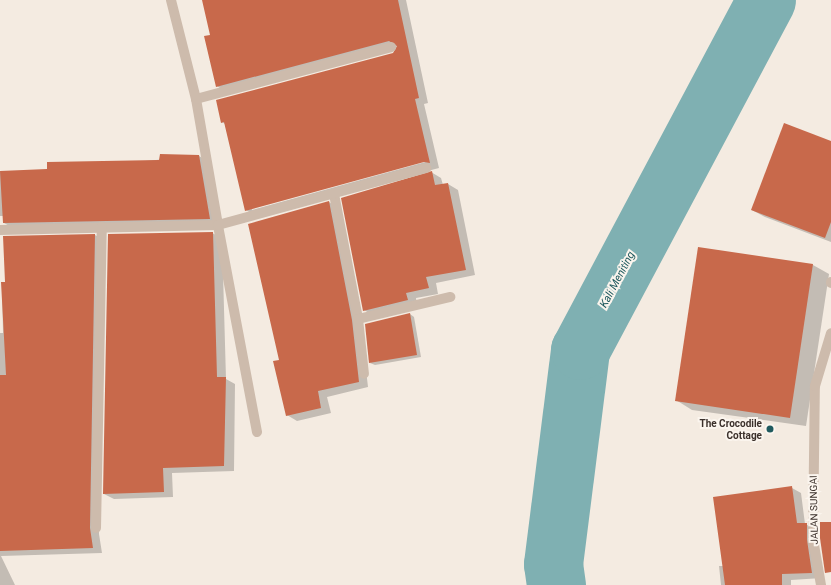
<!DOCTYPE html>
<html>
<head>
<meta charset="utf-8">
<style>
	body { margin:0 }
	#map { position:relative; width:831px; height:585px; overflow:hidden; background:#f4ebe1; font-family:Roboto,sans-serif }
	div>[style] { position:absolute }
	.shadow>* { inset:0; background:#0003 }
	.river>* { height:59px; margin:-29.5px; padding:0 29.5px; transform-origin:29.5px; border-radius:29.5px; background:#7fb0b2 }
	.building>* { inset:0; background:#c8694b }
	.minor>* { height:10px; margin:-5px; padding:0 5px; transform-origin:5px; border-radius:5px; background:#cdbbac }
	.dots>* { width:11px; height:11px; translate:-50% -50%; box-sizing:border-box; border:2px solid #fbf5ee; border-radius:50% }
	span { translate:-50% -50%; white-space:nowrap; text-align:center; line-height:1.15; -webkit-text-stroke:4px #fbf5ee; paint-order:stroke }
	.poi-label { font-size:10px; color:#3b302b; font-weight:700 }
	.right { translate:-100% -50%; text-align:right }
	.street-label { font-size:10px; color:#3b302b }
	.water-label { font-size:11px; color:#1f5a5e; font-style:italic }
</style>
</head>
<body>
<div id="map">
	<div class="shadow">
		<i style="clip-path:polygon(evenodd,203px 0,406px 0,428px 103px,424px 104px,439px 168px,256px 216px,246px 210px,225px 124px,222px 122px,393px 54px,398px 46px,226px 92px,217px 86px,211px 36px,203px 0,429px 159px,429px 161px,252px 210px,252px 208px,429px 159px)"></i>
		<i style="clip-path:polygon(831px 142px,831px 242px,765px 217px,752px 210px)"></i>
		<i style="clip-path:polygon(199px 156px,209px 162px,220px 224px,13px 228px,4px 223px,3px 216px,0 216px,0 172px,48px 170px)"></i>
		<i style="clip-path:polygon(431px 172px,441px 178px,443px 185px,448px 184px,458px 190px,475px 275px,436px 283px,438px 294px,416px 298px,417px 306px,374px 316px,364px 310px)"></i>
		<i style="clip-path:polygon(329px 202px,338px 208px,361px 326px,368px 387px,327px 397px,331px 413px,297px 421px,287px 415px,280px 360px)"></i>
		<i style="clip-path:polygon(212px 233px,222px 238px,226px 379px,235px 384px,234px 471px,172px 473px,173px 497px,114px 499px,104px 494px)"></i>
		<i style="clip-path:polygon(95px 235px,105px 241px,99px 534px,102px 553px,1px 556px,15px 585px,0 585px,0 333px,3px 333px,2px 283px,6px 283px,4px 237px)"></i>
		<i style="clip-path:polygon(699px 248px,813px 265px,829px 274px,806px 426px,692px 410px,676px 400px)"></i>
		<i style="clip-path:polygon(410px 314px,414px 317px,421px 357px,375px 365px,370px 363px)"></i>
		<i style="clip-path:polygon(792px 488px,801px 493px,805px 524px,816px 529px,822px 578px,791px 580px,791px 585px,721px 585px,719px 566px,723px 566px)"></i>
	</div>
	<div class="river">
		<i style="left:556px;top:585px;width:21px;rotate:-98deg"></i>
		<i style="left:553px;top:564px;width:216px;rotate:-82.8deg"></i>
		<i style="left:580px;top:350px;width:396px;rotate:-62deg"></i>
	</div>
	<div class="building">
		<i style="clip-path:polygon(202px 0,398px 0,419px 98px,415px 99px,430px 163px,424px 162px,245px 211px,224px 122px,221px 123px,216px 100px,393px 53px,397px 46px,389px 41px,216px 87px,204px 36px,210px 35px)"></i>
		<i style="clip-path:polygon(784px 123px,831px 141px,831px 222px,825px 238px,751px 210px)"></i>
		<i style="clip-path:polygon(160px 154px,199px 155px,210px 219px,3px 223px,0 171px,47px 169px,47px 162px,159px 160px)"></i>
		<i style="clip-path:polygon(432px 171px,435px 185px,448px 183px,466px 270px,426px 277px,429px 288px,406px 293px,408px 300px,363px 311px,341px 198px)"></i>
		<i style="clip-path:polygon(329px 201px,352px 320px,359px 382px,318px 391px,321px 408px,286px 416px,273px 361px,279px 360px,248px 224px)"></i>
		<i style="clip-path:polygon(213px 232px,217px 377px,226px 377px,224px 466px,163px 468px,164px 492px,103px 494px,108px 234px)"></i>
		<i style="clip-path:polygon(95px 234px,90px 528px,93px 548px,0 551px,0 375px,6px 375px,1px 282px,5px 282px,3px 236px)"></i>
		<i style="clip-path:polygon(698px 247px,813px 264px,790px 418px,675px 401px)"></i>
		<i style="clip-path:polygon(410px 313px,417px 355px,369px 363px,365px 324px)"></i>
		<i style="clip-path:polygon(792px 486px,797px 523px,807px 523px,807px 540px,812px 573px,782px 574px,782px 585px,725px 585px,713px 497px)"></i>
		<i style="clip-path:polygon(820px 522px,831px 522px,831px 572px,825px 573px,820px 538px)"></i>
	</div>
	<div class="minor">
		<i style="left:196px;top:99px;width:202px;rotate:-14.9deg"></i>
		<i style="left:334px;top:194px;width:127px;rotate:79.1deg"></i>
		<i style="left:358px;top:319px;width:55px;rotate:83.8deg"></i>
		<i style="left:0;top:230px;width:218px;rotate:-1.3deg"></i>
		<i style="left:218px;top:225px;width:128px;rotate:-99.9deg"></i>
		<i style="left:196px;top:99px;width:102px;rotate:-104.2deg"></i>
		<i style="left:831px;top:283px;width:1px;rotate:-90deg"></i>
		<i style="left:358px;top:319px;width:95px;rotate:-13.4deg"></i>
		<i style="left:257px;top:432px;width:211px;rotate:-100.7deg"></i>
		<i style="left:218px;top:225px;width:216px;rotate:-15.3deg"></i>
		<i style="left:96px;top:528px;width:301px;rotate:-88.9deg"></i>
		<i style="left:821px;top:585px;width:47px;rotate:-99.9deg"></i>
		<i style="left:813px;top:539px;width:153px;rotate:-89.3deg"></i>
		<i style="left:815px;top:386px;width:55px;rotate:-73.2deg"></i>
	</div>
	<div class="dots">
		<i style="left:770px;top:429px;background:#1f5a5e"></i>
	</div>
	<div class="poi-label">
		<span class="right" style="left:762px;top:429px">The Crocodile<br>Cottage</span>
	</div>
	<div class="street-label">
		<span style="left:814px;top:510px;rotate:-91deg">JALAN SUNGAI</span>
	</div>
	<div class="water-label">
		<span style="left:618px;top:280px;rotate:-62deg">Kali Meniting</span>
	</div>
</div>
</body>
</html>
